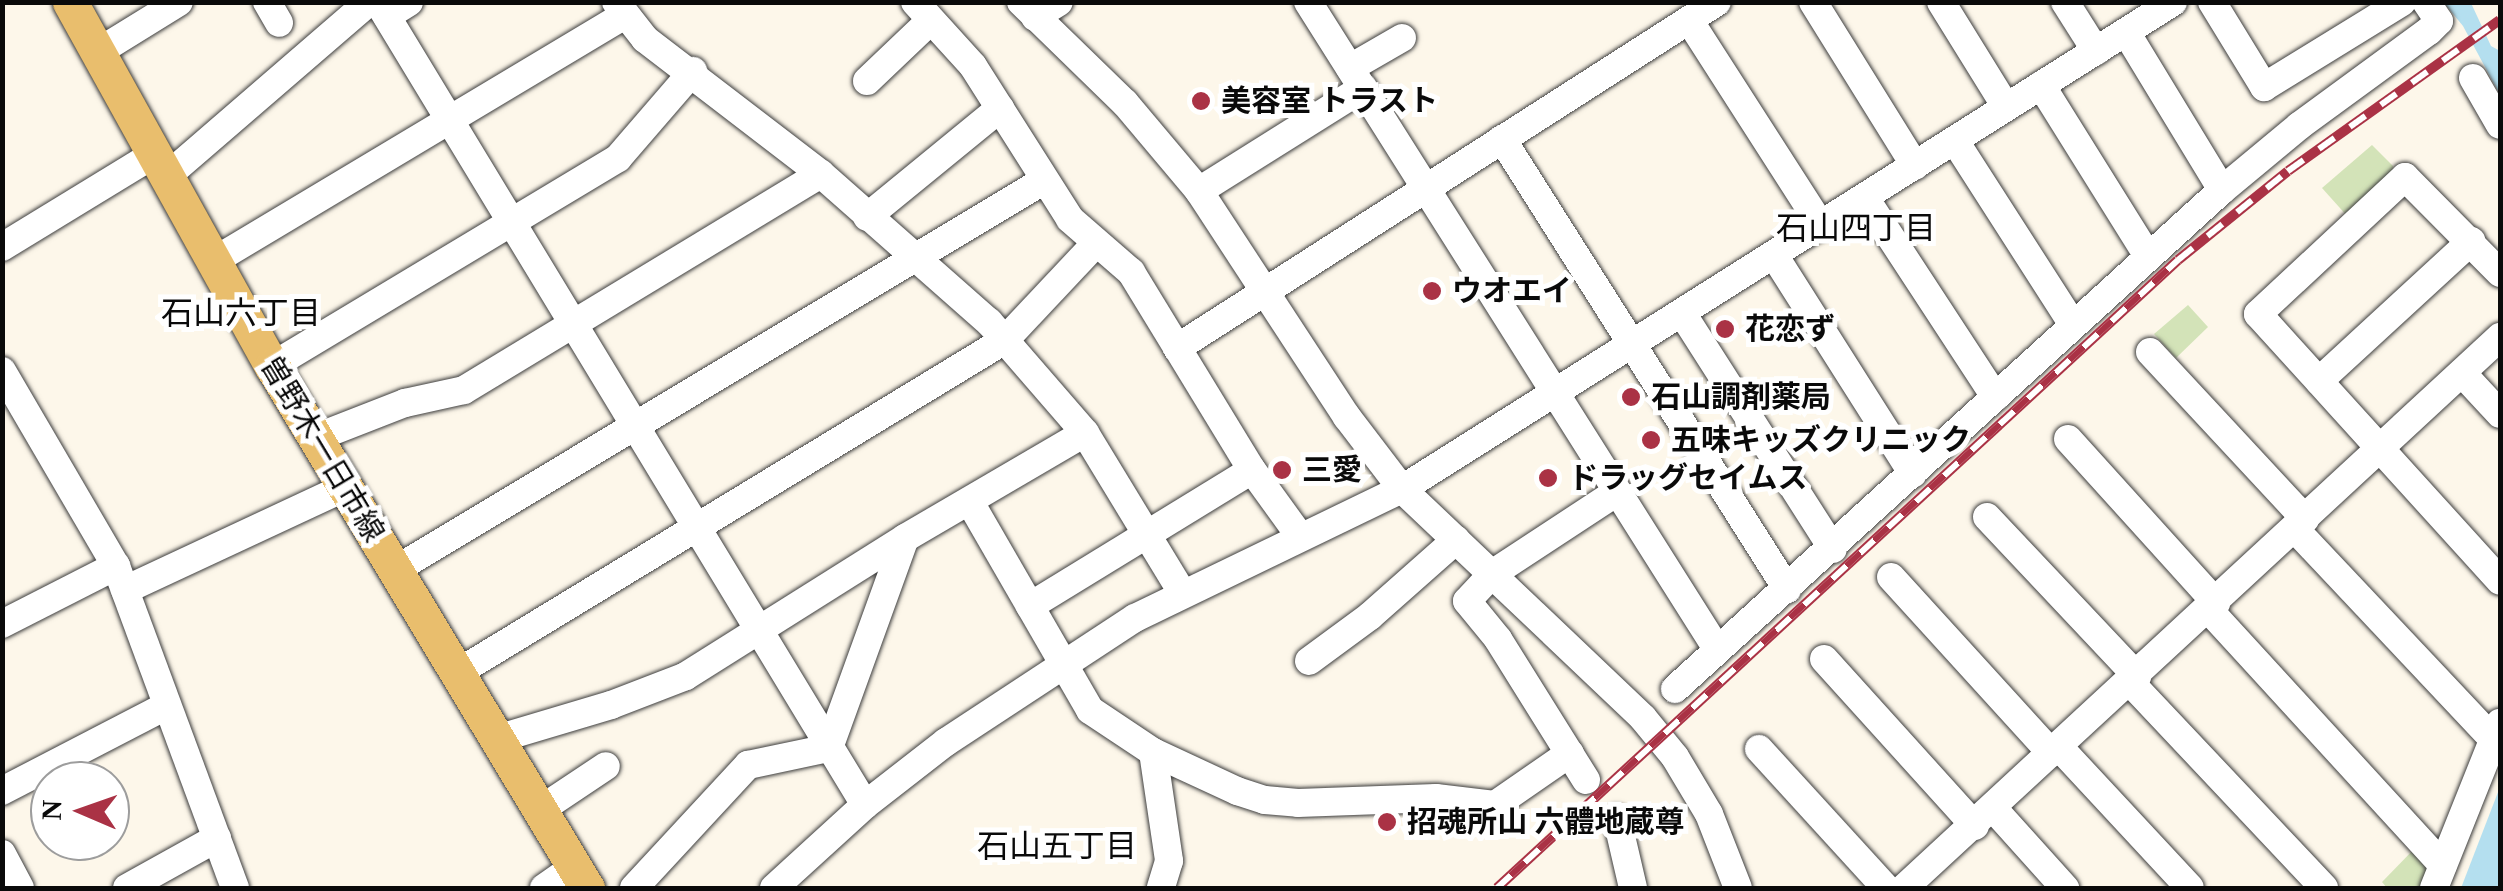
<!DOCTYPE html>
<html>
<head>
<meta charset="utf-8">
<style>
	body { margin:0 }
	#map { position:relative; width:2503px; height:891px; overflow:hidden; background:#fdf7ea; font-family:"Times New Roman","Noto Sans JP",serif }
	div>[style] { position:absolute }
	.green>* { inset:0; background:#d3e3b8 }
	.water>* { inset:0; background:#b4dfef }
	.roads { filter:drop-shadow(0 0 2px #3d3d3d) drop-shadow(0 0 2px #3d3d3d) }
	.minor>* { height:28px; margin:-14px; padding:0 14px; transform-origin:14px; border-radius:14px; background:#fff }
	.major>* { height:35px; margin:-17.5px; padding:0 17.5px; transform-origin:17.5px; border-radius:17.5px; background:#e9be6d }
	.rail>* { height:10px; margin-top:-5px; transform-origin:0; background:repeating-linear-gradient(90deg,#fff 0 19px,#aa3245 0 38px); box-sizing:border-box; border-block:2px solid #aa3245 }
	.dots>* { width:28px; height:28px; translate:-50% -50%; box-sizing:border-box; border:5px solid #fff; border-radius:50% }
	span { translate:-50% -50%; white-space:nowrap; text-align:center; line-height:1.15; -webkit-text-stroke:10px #fff; paint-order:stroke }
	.poi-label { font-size:30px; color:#0a0a0a; font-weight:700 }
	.left { translate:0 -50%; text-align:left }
	.street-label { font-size:30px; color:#0a0a0a }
	.neighbourhood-label { font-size:32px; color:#0a0a0a }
	.frame { position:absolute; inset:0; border:5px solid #0a0a0a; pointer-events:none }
	.north { position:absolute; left:30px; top:761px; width:100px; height:100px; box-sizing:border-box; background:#fff; border:2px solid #9d9d9d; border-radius:50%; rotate:272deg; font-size:28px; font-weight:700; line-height:40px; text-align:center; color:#0a0a0a }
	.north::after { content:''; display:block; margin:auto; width:35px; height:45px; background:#aa3245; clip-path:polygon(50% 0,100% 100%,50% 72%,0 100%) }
</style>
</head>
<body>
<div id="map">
	<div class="green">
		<i style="clip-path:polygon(2372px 145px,2393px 166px,2392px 177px,2348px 217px,2322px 188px)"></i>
		<i style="clip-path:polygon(2188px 305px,2208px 327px,2176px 358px,2154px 334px)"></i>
		<i style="clip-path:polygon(2417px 846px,2431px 862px,2425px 888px,2387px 888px,2382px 882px)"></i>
	</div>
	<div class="water">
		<i style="clip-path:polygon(2444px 3px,2471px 3px,2491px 46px,2500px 51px,2500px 95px,2463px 26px)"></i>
		<i style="clip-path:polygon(2500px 787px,2500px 888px,2461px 888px)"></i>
	</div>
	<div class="roads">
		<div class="minor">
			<i style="left:267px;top:2px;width:24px;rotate:60deg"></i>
			<i style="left:378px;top:2px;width:939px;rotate:58.76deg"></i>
			<i style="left:616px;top:2px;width:47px;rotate:51.9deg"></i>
			<i style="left:645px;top:39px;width:222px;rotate:37.5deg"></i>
			<i style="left:821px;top:174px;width:224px;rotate:41.4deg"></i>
			<i style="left:989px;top:322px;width:147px;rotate:49.1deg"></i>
			<i style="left:1085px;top:433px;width:188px;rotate:58.7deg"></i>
			<i style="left:915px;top:2px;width:86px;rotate:47.8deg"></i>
			<i style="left:973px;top:66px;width:181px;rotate:57.6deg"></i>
			<i style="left:1070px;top:219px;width:81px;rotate:41deg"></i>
			<i style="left:1131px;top:272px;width:232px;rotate:58.6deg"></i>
			<i style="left:1252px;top:470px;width:80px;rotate:54.1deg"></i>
			<i style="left:1021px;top:2px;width:145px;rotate:44.2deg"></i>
			<i style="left:1125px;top:103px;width:115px;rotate:49.9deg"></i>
			<i style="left:1199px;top:191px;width:270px;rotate:56.8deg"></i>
			<i style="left:1347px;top:417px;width:91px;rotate:52.6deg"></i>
			<i style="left:1402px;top:489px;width:332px;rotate:43.5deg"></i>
			<i style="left:1643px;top:718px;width:50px;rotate:50.6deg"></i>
			<i style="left:1675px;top:757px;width:66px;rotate:59.2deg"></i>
			<i style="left:1709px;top:814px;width:79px;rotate:68.6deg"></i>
			<i style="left:1308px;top:2px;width:765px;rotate:57.7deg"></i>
			<i style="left:1813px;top:2px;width:193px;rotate:58.1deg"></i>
			<i style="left:1941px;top:2px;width:123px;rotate:58.2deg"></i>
			<i style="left:2065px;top:2px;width:58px;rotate:57.7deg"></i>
			<i style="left:2212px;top:2px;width:100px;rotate:58.5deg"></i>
			<i style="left:2264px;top:87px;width:162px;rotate:-31.6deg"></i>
			<i style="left:387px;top:16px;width:26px;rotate:-32deg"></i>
			<i style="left:1035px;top:17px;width:28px;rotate:-32deg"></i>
			<i style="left:1689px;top:20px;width:245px;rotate:57.3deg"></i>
			<i style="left:2126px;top:32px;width:185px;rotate:58.7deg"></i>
			<i style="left:98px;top:52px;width:95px;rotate:-31.7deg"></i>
			<i style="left:1350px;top:68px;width:60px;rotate:-30deg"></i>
			<i style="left:2473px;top:78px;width:54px;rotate:60.1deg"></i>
			<i style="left:867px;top:81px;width:87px;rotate:-43.6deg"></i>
			<i style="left:2041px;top:85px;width:202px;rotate:58deg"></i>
			<i style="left:1502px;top:139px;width:533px;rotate:57.65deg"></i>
			<i style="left:1955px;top:141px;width:219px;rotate:57.3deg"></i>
			<i style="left:166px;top:177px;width:268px;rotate:-40.8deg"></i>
			<i style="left:1199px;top:191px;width:194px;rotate:-32.1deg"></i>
			<i style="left:1865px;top:198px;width:238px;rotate:56.8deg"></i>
			<i style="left:867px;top:217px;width:172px;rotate:-39.3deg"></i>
			<i style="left:2px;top:247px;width:177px;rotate:-31.4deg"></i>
			<i style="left:1774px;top:255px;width:259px;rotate:57.6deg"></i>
			<i style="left:212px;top:262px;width:481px;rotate:-30.9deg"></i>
			<i style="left:2500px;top:273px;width:135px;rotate:-134.7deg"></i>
			<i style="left:2405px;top:177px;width:201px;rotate:137deg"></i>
			<i style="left:2258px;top:314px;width:360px;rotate:47.8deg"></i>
			<i style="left:1682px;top:313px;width:280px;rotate:57.4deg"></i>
			<i style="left:1177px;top:348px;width:641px;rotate:-32.65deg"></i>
			<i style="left:2150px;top:352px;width:228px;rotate:47.1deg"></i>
			<i style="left:272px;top:366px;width:404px;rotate:-31deg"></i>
			<i style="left:618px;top:158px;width:115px;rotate:-49.2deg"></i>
			<i style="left:2px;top:371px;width:226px;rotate:59.7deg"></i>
			<i style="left:116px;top:566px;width:343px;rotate:69.7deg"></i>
			<i style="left:2462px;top:373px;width:56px;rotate:47.2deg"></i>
			<i style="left:2319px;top:381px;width:207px;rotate:-42.6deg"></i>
			<i style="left:315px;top:438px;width:97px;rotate:-21.3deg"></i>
			<i style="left:405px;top:403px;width:60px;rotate:-12.4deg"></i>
			<i style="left:464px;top:390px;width:417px;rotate:-31.2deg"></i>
			<i style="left:2068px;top:439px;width:221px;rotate:47.9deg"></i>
			<i style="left:970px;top:502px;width:240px;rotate:60deg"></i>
			<i style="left:1090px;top:710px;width:76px;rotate:33.7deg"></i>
			<i style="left:1153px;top:752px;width:93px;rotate:24.9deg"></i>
			<i style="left:1237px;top:791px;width:29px;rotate:18deg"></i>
			<i style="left:1265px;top:800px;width:33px;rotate:5deg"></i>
			<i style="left:1298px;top:803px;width:138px;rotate:-2.1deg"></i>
			<i style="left:1436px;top:798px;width:59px;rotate:6.8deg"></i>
			<i style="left:1495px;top:805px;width:91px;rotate:-34.7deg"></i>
			<i style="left:1987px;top:517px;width:219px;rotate:46.7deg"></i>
			<i style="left:2295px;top:529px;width:290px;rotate:46.7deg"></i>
			<i style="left:395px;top:570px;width:756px;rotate:-30.98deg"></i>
			<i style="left:1891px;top:577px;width:238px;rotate:47.7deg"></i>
			<i style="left:125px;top:590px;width:242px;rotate:-25deg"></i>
			<i style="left:1030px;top:606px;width:260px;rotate:-31.5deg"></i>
			<i style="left:2209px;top:610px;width:346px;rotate:47.5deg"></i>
			<i style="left:2px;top:624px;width:128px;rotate:-27deg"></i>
			<i style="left:1824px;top:659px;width:225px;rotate:47.9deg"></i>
			<i style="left:1309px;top:661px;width:76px;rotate:-36.4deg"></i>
			<i style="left:1370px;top:616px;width:115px;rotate:-41.5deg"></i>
			<i style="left:457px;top:673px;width:641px;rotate:-31.29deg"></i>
			<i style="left:1005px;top:340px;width:133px;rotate:-46.8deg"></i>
			<i style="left:2130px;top:682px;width:283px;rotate:46.7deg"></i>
			<i style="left:1675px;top:689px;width:740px;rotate:-42.37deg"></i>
			<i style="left:2222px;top:190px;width:100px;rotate:-39.7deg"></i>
			<i style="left:2299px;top:126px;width:161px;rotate:-36.2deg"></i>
			<i style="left:2429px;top:31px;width:14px;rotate:-45deg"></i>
			<i style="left:2439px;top:21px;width:23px;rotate:-124deg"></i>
			<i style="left:497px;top:739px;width:119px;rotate:-16.6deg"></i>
			<i style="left:611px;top:705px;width:80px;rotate:-21.1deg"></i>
			<i style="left:686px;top:676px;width:259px;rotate:-32.2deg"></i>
			<i style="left:2059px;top:747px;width:192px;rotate:47.1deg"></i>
			<i style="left:1759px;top:749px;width:188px;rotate:47.6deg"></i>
			<i style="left:1153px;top:752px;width:110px;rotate:81.6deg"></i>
			<i style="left:1169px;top:861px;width:28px;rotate:107deg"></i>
			<i style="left:1586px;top:780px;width:166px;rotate:-122deg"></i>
			<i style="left:1498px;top:639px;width:49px;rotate:-129.2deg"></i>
			<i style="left:1467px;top:601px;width:37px;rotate:-47deg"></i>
			<i style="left:1492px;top:574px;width:149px;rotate:-33.3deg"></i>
			<i style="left:2px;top:791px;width:185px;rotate:-27.4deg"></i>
			<i style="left:1993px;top:808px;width:108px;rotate:48deg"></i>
			<i style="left:540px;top:810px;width:79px;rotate:-33.7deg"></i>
			<i style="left:1617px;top:819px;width:71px;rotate:76.9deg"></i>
			<i style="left:2px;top:854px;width:38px;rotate:62deg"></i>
			<i style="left:127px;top:888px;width:103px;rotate:-29.1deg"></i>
			<i style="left:544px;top:888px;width:37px;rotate:-35deg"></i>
			<i style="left:634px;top:888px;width:168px;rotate:-47.2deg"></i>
			<i style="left:748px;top:765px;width:83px;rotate:-11.9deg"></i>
			<i style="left:829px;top:748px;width:223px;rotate:-70.1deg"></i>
			<i style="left:905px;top:538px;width:208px;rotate:-30.3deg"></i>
			<i style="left:774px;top:888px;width:123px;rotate:-42.4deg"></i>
			<i style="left:865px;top:805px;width:103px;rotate:-37.9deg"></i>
			<i style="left:946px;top:742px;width:226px;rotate:-33.3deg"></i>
			<i style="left:1135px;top:618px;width:297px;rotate:-25.8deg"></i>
			<i style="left:1402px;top:489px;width:912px;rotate:-32.28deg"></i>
			<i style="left:1904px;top:888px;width:812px;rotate:-42.75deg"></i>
			<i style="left:2434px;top:888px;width:178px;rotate:-68.2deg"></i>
		</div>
		<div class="major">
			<i style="left:70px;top:2px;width:416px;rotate:61deg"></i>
			<i style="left:272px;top:366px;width:610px;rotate:58.89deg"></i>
		</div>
	</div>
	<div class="rail">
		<i style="left:1497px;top:888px;width:926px;rotate:-42.68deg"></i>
		<i style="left:2178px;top:260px;width:141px;rotate:-39deg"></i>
		<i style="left:2288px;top:171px;width:260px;rotate:-35.5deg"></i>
	</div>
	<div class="dots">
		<i style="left:1201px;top:101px;background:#aa3245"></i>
		<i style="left:1432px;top:291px;background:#aa3245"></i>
		<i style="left:1725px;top:329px;background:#aa3245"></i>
		<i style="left:1631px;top:397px;background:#aa3245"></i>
		<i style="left:1651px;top:440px;background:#aa3245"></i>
		<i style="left:1282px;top:470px;background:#aa3245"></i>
		<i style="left:1548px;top:478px;background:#aa3245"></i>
		<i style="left:1387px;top:822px;background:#aa3245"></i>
	</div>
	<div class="poi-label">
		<span class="left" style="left:1221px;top:101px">美容室 トラスト</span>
		<span class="left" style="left:1452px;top:291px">ウオエイ</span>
		<span class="left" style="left:1745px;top:329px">花恋ず</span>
		<span class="left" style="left:1651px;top:397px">石山調剤薬局</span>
		<span class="left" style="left:1671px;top:440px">五味キッズクリニック</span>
		<span class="left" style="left:1302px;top:470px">三愛</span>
		<span class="left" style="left:1568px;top:478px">ドラッグセイムス</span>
		<span class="left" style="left:1407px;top:822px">招魂所山 六體地蔵尊</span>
	</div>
	<div class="street-label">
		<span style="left:322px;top:449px;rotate:59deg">曽野木一日市線</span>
	</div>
	<div class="neighbourhood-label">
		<span style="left:1856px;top:228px">石山四丁目</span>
		<span style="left:241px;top:313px">石山六丁目</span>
		<span style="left:1057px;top:846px">石山五丁目</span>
	</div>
	<div class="frame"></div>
	<div class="north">N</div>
</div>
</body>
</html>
